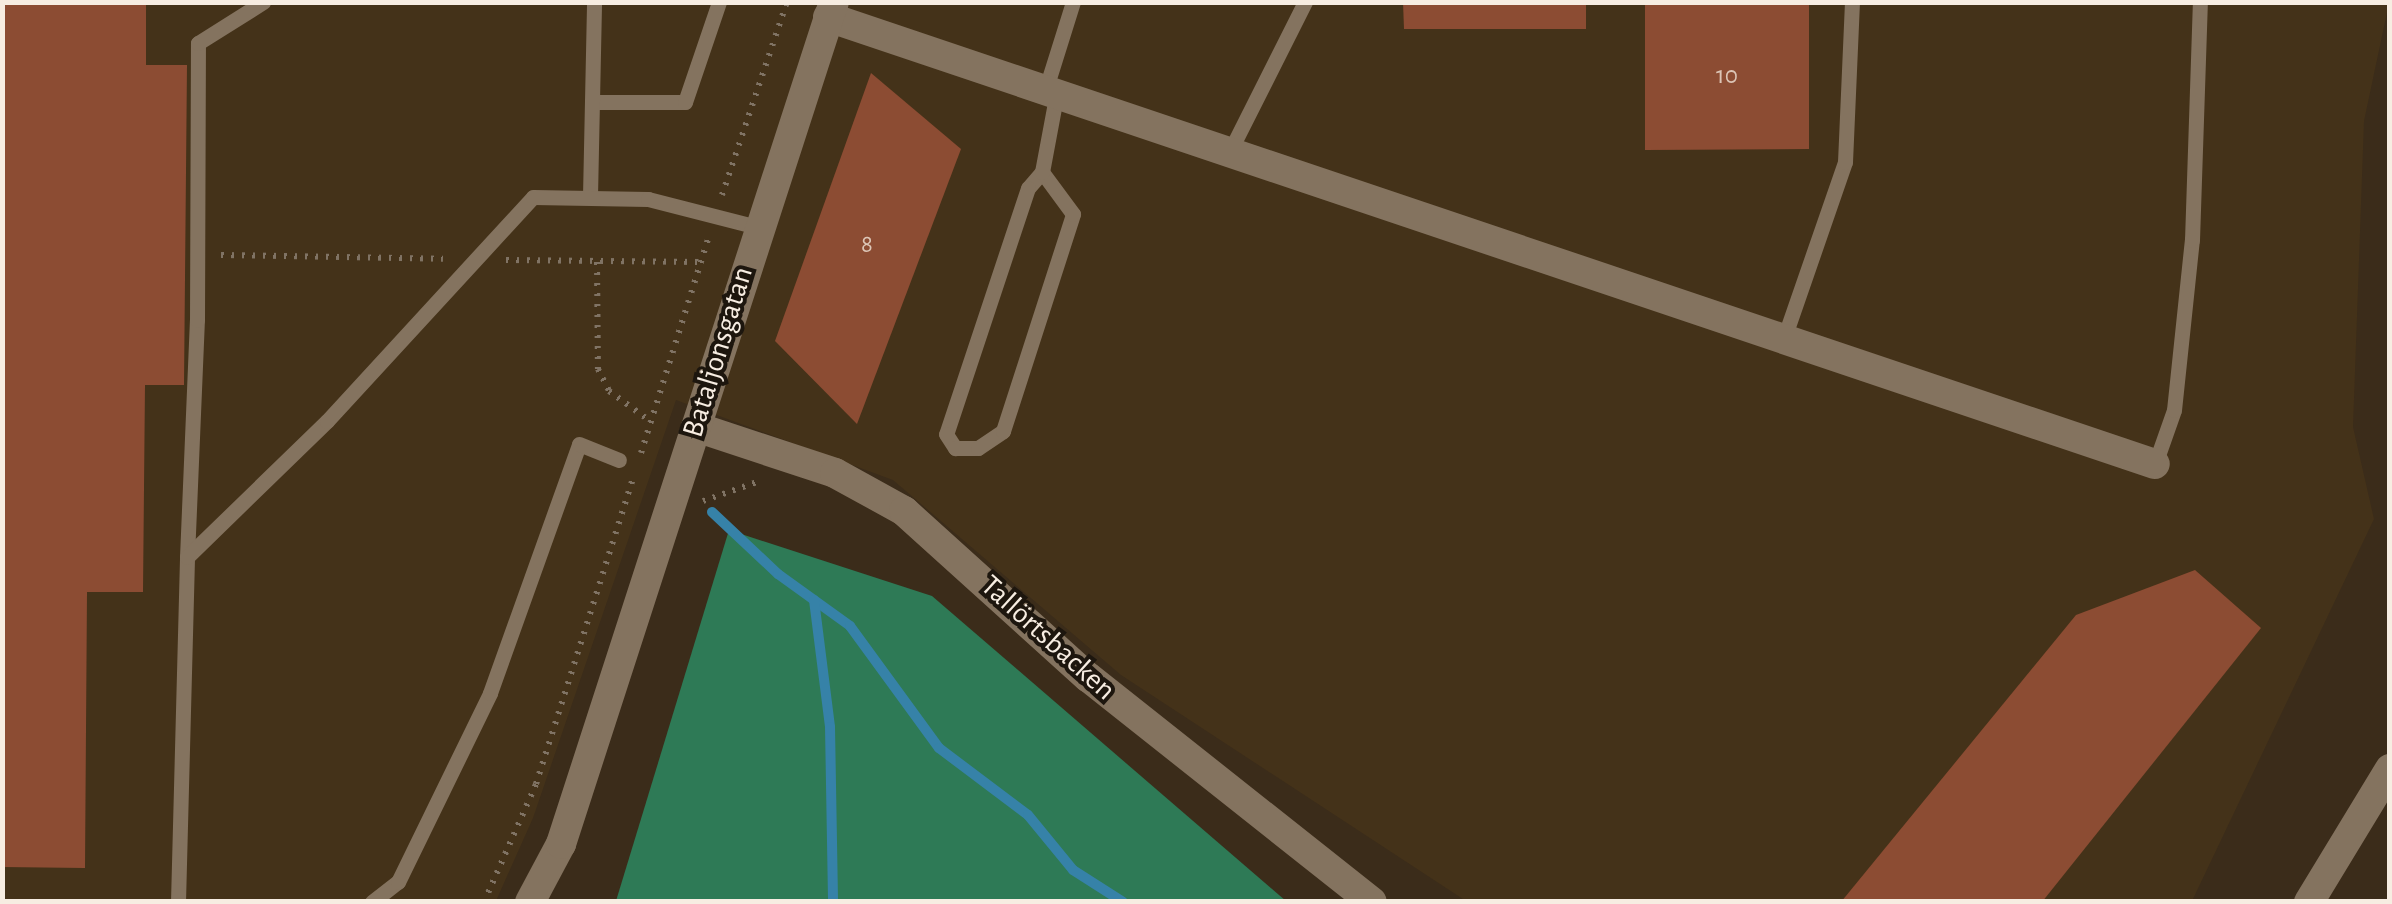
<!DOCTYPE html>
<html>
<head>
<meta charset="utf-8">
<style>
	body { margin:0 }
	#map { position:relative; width:2392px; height:904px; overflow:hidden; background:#3b2c1a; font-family:"Alegreya Sans",sans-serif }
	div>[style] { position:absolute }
	.built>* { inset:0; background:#443219 }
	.forest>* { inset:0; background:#2e7a56 }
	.stream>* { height:10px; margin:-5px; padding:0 5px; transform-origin:5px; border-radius:5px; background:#3682a8 }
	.building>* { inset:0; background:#8c4c33 }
	.path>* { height:6px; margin-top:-3px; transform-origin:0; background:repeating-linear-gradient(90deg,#807364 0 2.5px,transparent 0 10.5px) }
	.service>* { height:15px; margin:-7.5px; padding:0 7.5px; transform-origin:7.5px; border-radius:7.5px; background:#84735f }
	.minor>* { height:30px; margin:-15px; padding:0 15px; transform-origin:15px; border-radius:15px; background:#84735f }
	.tertiary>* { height:30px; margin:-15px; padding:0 15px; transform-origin:15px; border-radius:15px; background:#84735f }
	span { translate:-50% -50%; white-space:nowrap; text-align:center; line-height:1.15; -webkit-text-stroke:8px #1d160e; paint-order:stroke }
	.number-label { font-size:25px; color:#dcc5b6 }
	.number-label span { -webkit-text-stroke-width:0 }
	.street-label { font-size:30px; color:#f7ede2 }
	.frame { position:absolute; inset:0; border:5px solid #f7ede2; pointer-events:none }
</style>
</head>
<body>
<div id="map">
	<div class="built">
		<i style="clip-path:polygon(2px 3px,2389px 3px,2364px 121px,2353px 427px,2374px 519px,2192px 901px,1466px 901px,1121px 675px,893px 480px,676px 400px,533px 818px,496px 901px,3px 901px)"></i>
	</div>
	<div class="forest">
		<i style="clip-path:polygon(729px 530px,932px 596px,1286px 901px,616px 901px)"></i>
	</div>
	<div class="stream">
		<i style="left:712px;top:512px;width:91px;rotate:43.2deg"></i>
		<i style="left:778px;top:574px;width:89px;rotate:35.8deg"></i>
		<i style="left:850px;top:626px;width:151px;rotate:53.9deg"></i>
		<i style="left:939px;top:748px;width:111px;rotate:37deg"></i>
		<i style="left:1028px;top:815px;width:71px;rotate:50.7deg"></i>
		<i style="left:1073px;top:870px;width:59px;rotate:32.6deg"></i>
		<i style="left:814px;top:600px;width:128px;rotate:82.8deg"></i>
		<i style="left:830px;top:727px;width:175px;rotate:89deg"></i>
	</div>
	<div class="building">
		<i style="clip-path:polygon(2px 2px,146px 2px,146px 65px,187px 65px,184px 385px,145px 385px,143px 592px,87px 592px,85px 868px,2px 867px)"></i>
		<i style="clip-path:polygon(1403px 2px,1586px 2px,1586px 29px,1404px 29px)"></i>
		<i style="clip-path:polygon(1645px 2px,1809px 2px,1809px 149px,1645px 150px)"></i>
		<i style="clip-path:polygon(871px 73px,961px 149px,857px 424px,775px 341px)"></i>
		<i style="clip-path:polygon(2195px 570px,2261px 628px,2042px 902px,1841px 902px,2076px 615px)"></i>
	</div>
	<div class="path">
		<i style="left:722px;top:195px;width:204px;rotate:-71.4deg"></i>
		<i style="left:221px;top:255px;width:222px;rotate:1deg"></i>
		<i style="left:506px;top:260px;width:194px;rotate:0.6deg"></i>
		<i style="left:597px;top:262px;width:107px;rotate:89.5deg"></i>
		<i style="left:598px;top:369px;width:25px;rotate:63deg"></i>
		<i style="left:609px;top:391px;width:51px;rotate:36.2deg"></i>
		<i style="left:641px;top:453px;width:227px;rotate:-72.6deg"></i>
		<i style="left:703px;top:501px;width:57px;rotate:-19.4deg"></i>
		<i style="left:484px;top:902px;width:129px;rotate:-66.2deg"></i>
		<i style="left:536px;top:784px;width:320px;rotate:-72.4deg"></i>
	</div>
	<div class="service">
		<i style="left:1046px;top:88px;width:90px;rotate:-72.6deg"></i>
		<i style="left:592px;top:102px;width:93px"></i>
		<i style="left:685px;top:102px;width:106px;rotate:-71.2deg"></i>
		<i style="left:1231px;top:149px;width:165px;rotate:-63.3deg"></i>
		<i style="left:1042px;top:172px;width:21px;rotate:131deg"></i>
		<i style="left:1028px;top:188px;width:259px;rotate:108.4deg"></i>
		<i style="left:946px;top:434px;width:17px;rotate:57deg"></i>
		<i style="left:955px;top:448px;width:23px"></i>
		<i style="left:978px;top:448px;width:30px;rotate:-34deg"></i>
		<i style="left:1003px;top:431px;width:228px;rotate:-72.1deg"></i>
		<i style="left:1073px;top:214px;width:52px;rotate:-126.4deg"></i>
		<i style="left:1042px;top:172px;width:81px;rotate:-79.4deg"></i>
		<i style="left:590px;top:196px;width:194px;rotate:-88.8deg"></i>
		<i style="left:1783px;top:341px;width:189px;rotate:-70.9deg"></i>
		<i style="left:1845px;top:162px;width:160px;rotate:-87.5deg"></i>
		<i style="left:2155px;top:464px;width:57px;rotate:-70.6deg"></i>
		<i style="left:2174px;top:410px;width:171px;rotate:-84deg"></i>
		<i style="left:2192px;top:240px;width:238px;rotate:-88.1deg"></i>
		<i style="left:187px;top:557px;width:237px;rotate:-87.6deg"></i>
		<i style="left:197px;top:320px;width:277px;rotate:-89.8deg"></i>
		<i style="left:198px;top:43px;width:77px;rotate:-32.2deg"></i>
		<i style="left:178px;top:902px;width:345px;rotate:-88.5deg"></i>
		<i style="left:187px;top:557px;width:195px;rotate:-44.2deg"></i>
		<i style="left:327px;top:421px;width:304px;rotate:-47.4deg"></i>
		<i style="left:533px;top:197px;width:115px;rotate:1deg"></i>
		<i style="left:648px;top:199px;width:113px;rotate:14.4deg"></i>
		<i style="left:372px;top:902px;width:33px;rotate:-38deg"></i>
		<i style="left:398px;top:882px;width:210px;rotate:-64deg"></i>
		<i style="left:490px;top:693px;width:264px;rotate:-70.3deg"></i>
		<i style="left:579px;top:444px;width:43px;rotate:21.8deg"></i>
	</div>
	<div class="minor">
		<i style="left:828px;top:17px;width:1400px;rotate:18.62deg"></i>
		<i style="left:696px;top:427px;width:146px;rotate:18.3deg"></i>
		<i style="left:835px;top:473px;width:79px;rotate:28.8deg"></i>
		<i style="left:904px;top:511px;width:248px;rotate:42.1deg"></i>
		<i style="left:1088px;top:677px;width:362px;rotate:38.4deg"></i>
		<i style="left:2309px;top:902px;width:156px;rotate:-58.7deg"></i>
	</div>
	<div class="tertiary">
		<i style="left:530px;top:902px;width:66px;rotate:-61.9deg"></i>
		<i style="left:561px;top:844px;width:885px;rotate:-72.04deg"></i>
	</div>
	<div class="number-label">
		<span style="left:1727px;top:76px">10</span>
		<span style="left:867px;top:245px">8</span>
	</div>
	<div class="street-label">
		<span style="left:718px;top:352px;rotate:-73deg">Bataljonsgatan</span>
		<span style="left:1048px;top:638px;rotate:42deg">Tallörtsbacken</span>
	</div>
	<div class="frame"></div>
</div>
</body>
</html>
